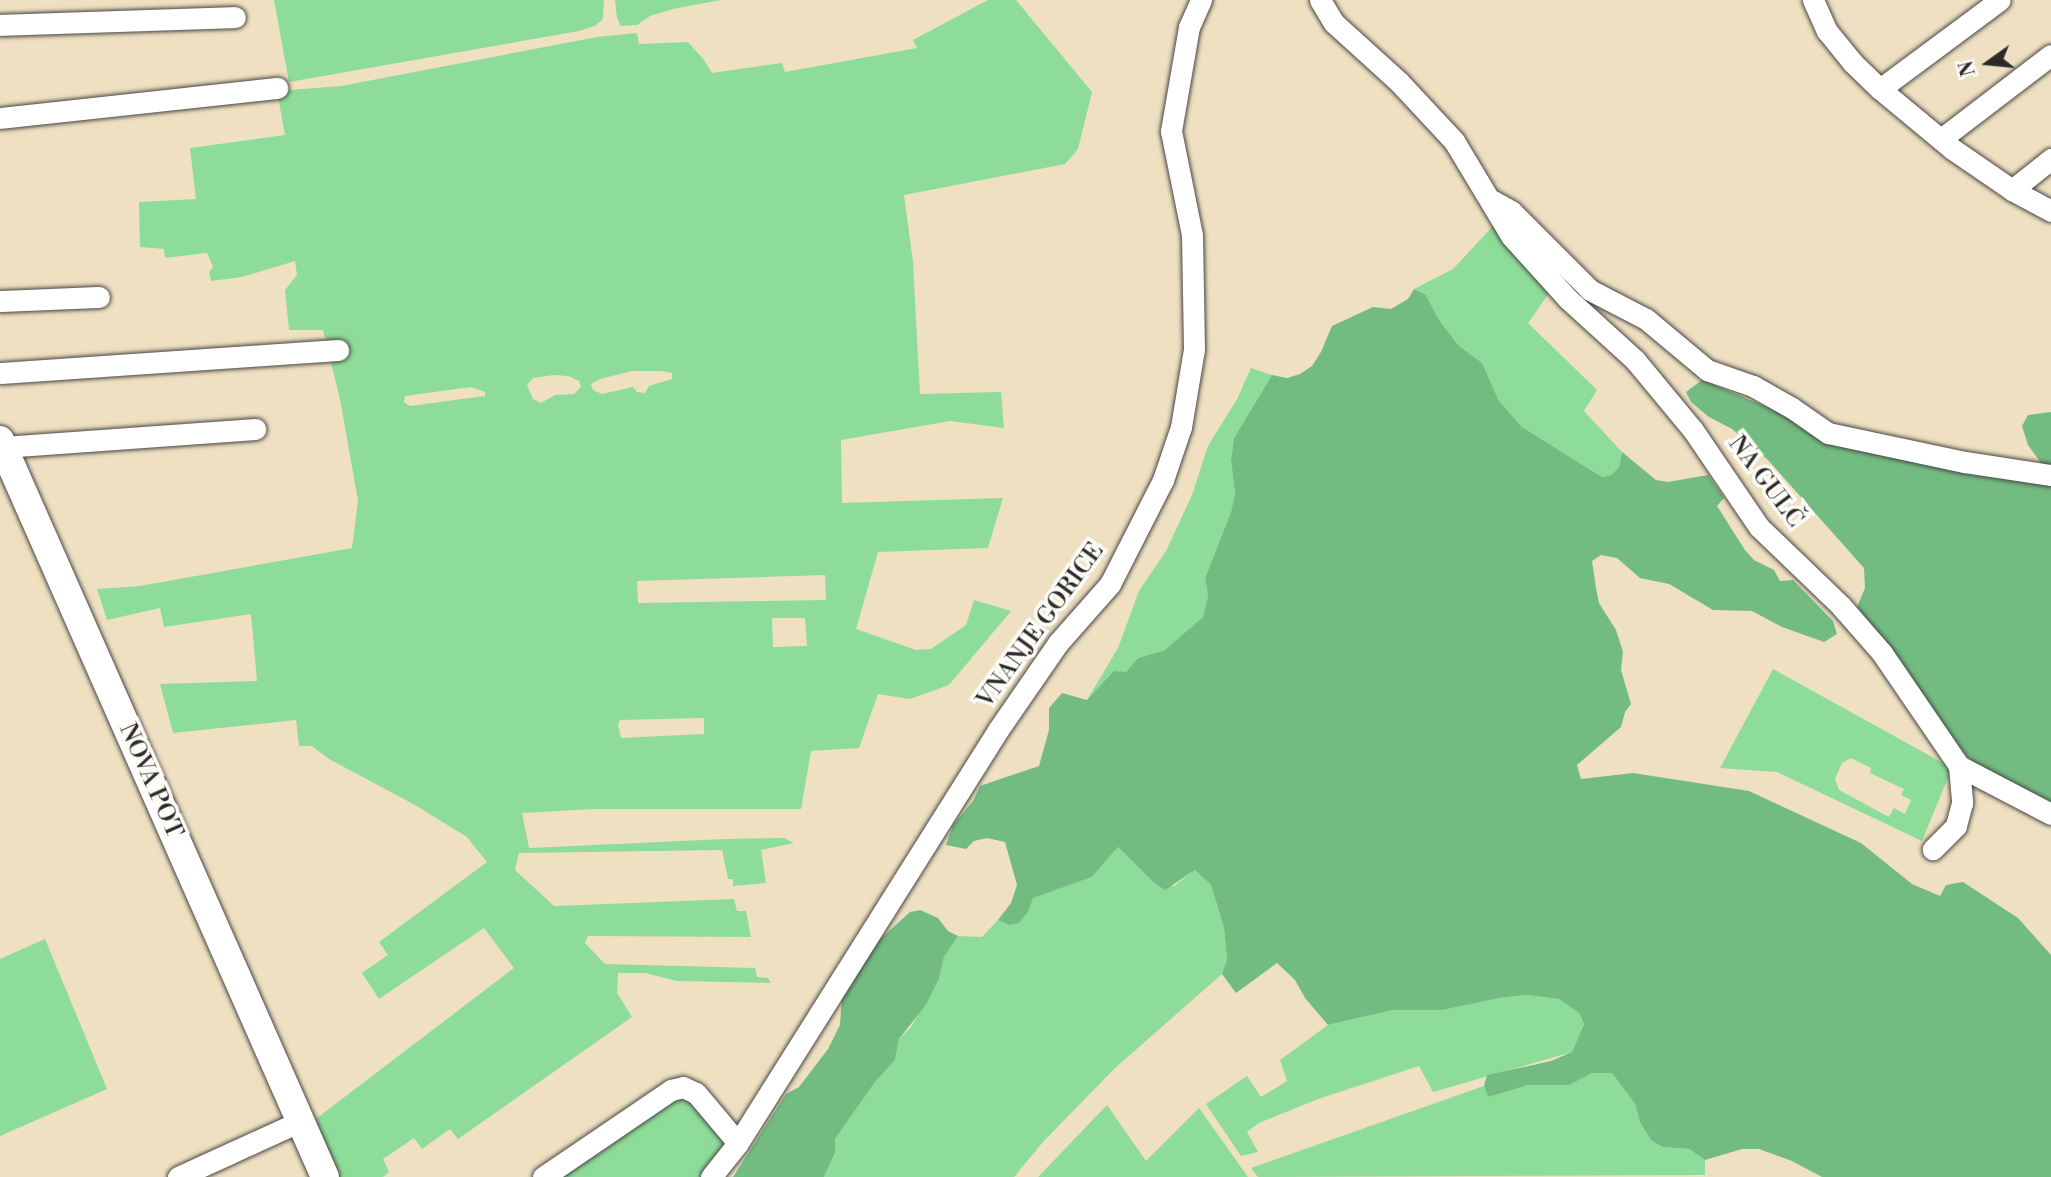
<!DOCTYPE html>
<html>
<head>
<meta charset="utf-8">
<style>
	body { margin:0 }
	#map { position:relative; width:2051px; height:1177px; overflow:hidden; background:#efe0c2; font-family:"Libre Bodoni",serif }
	div>[style] { position:absolute }
	.green>* { inset:0; background:#8edc9a }
	.forest>* { inset:0; background:#72bc82 }
	.roads { filter:drop-shadow(0 0 2px #484642) drop-shadow(0 0 2px #484642) }
	.minor>* { height:21px; margin:-10.5px; padding:0 10.5px; transform-origin:10.5px; border-radius:10.5px; background:#fff }
	.tertiary>* { height:28px; margin:-14px; padding:0 14px; transform-origin:14px; border-radius:14px; background:#fff }
	span { translate:-50% -50%; white-space:nowrap; text-align:center; line-height:1.15; -webkit-text-stroke:7px #fdfcf7; paint-order:stroke }
	.street-label { font-size:24px; color:#2b2b2b }
	.north { position:absolute; left:1953px; top:28px; width:70px; height:70px; -webkit-text-stroke:5px #fdfcf7; paint-order:stroke; rotate:255deg; font-size:19px; font-weight:700; line-height:28px; text-align:center; color:#2b2b2b }
	.north::after { content:''; display:block; margin:auto; width:24px; height:32px; background:#2b2b2b; clip-path:polygon(50% 0,100% 100%,50% 72%,0 100%) }
</style>
</head>
<body>
<div id="map">
	<div class="green">
		<i style="clip-path:polygon(274px 0,604px 0,603px 19px,595px 26px,579px 31px,289px 82px)"></i>
		<i style="clip-path:polygon(615px 0,721px 0,673px 9px,650px 16px,637px 25px,621px 26px,617px 18px)"></i>
		<i style="clip-path:polygon(evenodd,988px 0,1016px 0,1092px 92px,1078px 149px,1065px 164px,904px 195px,913px 262px,920px 394px,1001px 392px,1004px 428px,950px 421px,841px 440px,842px 503px,1003px 498px,988px 548px,878px 552px,856px 629px,916px 650px,931px 649px,966px 625px,974px 600px,1011px 611px,949px 685px,910px 699px,878px 694px,859px 748px,811px 751px,801px 809px,593px 809px,522px 813px,529px 848px,725px 839px,784px 838px,794px 843px,761px 850px,766px 883px,733px 886px,733px 879px,728px 879px,722px 850px,519px 853px,515px 870px,554px 906px,734px 899px,737px 911px,746px 911px,751px 937px,588px 936px,585px 943px,605px 964px,755px 968px,757px 977px,768px 978px,771px 983px,677px 981px,645px 973px,618px 973px,617px 993px,632px 1017px,458px 1139px,450px 1129px,422px 1149px,414px 1138px,383px 1159px,389px 1172px,383px 1177px,337px 1177px,313px 1121px,514px 968px,484px 928px,379px 999px,362px 973px,388px 955px,379px 942px,487px 862px,467px 837px,415px 805px,329px 759px,312px 746px,299px 746px,296px 720px,173px 733px,160px 684px,257px 681px,251px 614px,164px 627px,160px 608px,107px 620px,97px 589px,140px 586px,352px 548px,358px 501px,340px 399px,323px 330px,289px 330px,285px 290px,297px 275px,295px 261px,242px 277px,211px 281px,209px 272px,213px 267px,207px 253px,165px 258px,164px 249px,140px 247px,139px 202px,196px 199px,190px 148px,285px 135px,277px 91px,341px 86px,597px 37px,637px 33px,639px 44px,688px 42px,704px 60px,712px 73px,782px 63px,785px 72px,917px 48px,913px 40px,988px 0,632px 371px,661px 371px,672px 373px,672px 379px,649px 386px,645px 393px,637px 392px,633px 387px,602px 394px,593px 390px,591px 384px,600px 379px,632px 371px,988px 0,554px 375px,568px 376px,579px 381px,581px 387px,574px 394px,555px 395px,541px 403px,533px 399px,527px 385px,533px 378px,554px 375px,988px 0,471px 387px,485px 392px,485px 396px,410px 406px,404px 402px,405px 396px,471px 387px,988px 0,825px 575px,826px 600px,638px 603px,637px 581px,825px 575px,988px 0,772px 618px,805px 618px,807px 646px,773px 647px,772px 618px,988px 0,704px 718px,704px 734px,621px 738px,618px 725px,620px 720px,704px 718px)"></i>
		<i style="clip-path:polygon(1494px 225px,1550px 292px,1528px 323px,1597px 390px,1584px 411px,1622px 452px,1619px 467px,1611px 475px,1602px 477px,1522px 427px,1499px 401px,1482px 364px,1459px 346px,1439px 320px,1426px 295px,1414px 289px,1453px 269px)"></i>
		<i style="clip-path:polygon(1251px 368px,1272px 375px,1234px 438px,1231px 460px,1235px 493px,1231px 512px,1205px 578px,1208px 596px,1203px 617px,1175px 644px,1165px 650px,1138px 658px,1126px 672px,1087px 700px,1118px 648px,1139px 591px,1166px 551px,1192px 495px,1208px 446px,1237px 399px)"></i>
		<i style="clip-path:polygon(evenodd,1773px 669px,1952px 768px,1922px 841px,1777px 772px,1720px 768px,1773px 669px,1851px 758px,1871px 768px,1870px 773px,1904px 789px,1901px 795px,1911px 800px,1905px 814px,1894px 808px,1889px 817px,1839px 790px,1835px 779px,1842px 763px,1851px 758px)"></i>
		<i style="clip-path:polygon(1118px 847px,1153px 882px,1174px 886px,1195px 870px,1211px 885px,1224px 928px,1227px 959px,1222px 974px,1114px 1069px,1043px 1142px,1014px 1177px,824px 1177px,835px 1153px,835px 1139px,875px 1082px,895px 1060px,899px 1039px,911px 1027px,939px 979px,944px 957px,958px 936px,982px 937px,998px 920px,1009px 925px,1028px 912px,1032px 898px,1092px 877px)"></i>
		<i style="clip-path:polygon(45px 939px,107px 1089px,0 1136px,0 959px)"></i>
		<i style="clip-path:polygon(1527px 995px,1560px 999px,1579px 1013px,1584px 1024px,1572px 1052px,1433px 1092px,1419px 1066px,1318px 1099px,1259px 1123px,1247px 1132px,1258px 1152px,1241px 1156px,1206px 1104px,1247px 1076px,1261px 1097px,1287px 1081px,1280px 1060px,1328px 1025px,1393px 1010px,1443px 1010px,1499px 998px)"></i>
		<i style="clip-path:polygon(1592px 1073px,1612px 1073px,1635px 1104px,1640px 1122px,1663px 1147px,1689px 1149px,1705px 1160px,1705px 1175px,1258px 1177px,1251px 1168px,1484px 1086px,1488px 1097px,1529px 1085px,1568px 1085px)"></i>
		<i style="clip-path:polygon(684px 1095px,727px 1145px,705px 1177px,558px 1177px,675px 1098px)"></i>
		<i style="clip-path:polygon(1107px 1105px,1146px 1161px,1199px 1108px,1248px 1177px,1038px 1177px)"></i>
	</div>
	<div class="forest">
		<i style="clip-path:polygon(1414px 289px,1426px 295px,1439px 320px,1459px 346px,1482px 363px,1499px 401px,1522px 427px,1602px 477px,1611px 475px,1619px 467px,1622px 452px,1656px 480px,1668px 482px,1708px 475px,1724px 498px,1717px 506px,1745px 550px,1754px 560px,1774px 570px,1780px 581px,1793px 580px,1833px 621px,1837px 634px,1824px 642px,1782px 627px,1752px 611px,1713px 610px,1669px 584px,1640px 578px,1617px 558px,1601px 555px,1592px 561px,1596px 588px,1599px 603px,1616px 630px,1623px 652px,1621px 670px,1631px 704px,1625px 712px,1621px 727px,1577px 765px,1581px 779px,1633px 773px,1749px 791px,1861px 843px,1912px 884px,1940px 896px,1946px 885px,1963px 882px,2018px 918px,2051px 955px,2051px 1177px,1822px 1177px,1792px 1161px,1759px 1149px,1742px 1149px,1705px 1160px,1689px 1149px,1663px 1147px,1651px 1140px,1640px 1122px,1635px 1104px,1612px 1073px,1592px 1073px,1569px 1085px,1529px 1085px,1488px 1097px,1484px 1086px,1487px 1075px,1551px 1061px,1572px 1052px,1584px 1024px,1579px 1013px,1559px 999px,1527px 995px,1499px 998px,1443px 1010px,1393px 1010px,1328px 1025px,1305px 998px,1295px 980px,1277px 963px,1236px 993px,1222px 974px,1227px 959px,1224px 928px,1211px 885px,1195px 870px,1165px 890px,1153px 882px,1118px 847px,1092px 877px,1033px 898px,1028px 912px,1019px 923px,1009px 925px,998px 920px,1011px 903px,1017px 885px,1005px 842px,987px 838px,974px 841px,966px 849px,946px 845px,953px 825px,973px 801px,980px 786px,1039px 766px,1049px 730px,1049px 708px,1062px 693px,1087px 700px,1114px 671px,1126px 672px,1138px 658px,1165px 650px,1203px 617px,1208px 596px,1205px 578px,1231px 512px,1235px 493px,1231px 460px,1234px 438px,1272px 375px,1287px 378px,1300px 374px,1312px 366px,1321px 352px,1332px 326px,1373px 307px,1391px 309px,1408px 299px)"></i>
		<i style="clip-path:polygon(1702px 380px,1786px 415px,1805px 430px,1836px 445px,1879px 449px,2051px 480px,2051px 802px,1973px 762px,1961px 751px,1899px 659px,1857px 607px,1865px 588px,1864px 568px,1767px 459px,1732px 429px,1709px 417px,1691px 402px,1686px 392px)"></i>
		<i style="clip-path:polygon(2051px 412px,2051px 467px,2044px 467px,2028px 445px,2022px 426px,2028px 415px)"></i>
		<i style="clip-path:polygon(920px 910px,938px 918px,948px 931px,958px 936px,944px 957px,939px 979px,925px 1006px,899px 1039px,895px 1060px,875px 1082px,835px 1139px,835px 1153px,824px 1177px,733px 1177px,786px 1094px,799px 1087px,828px 1049px,840px 1025px,842px 996px,878px 941px,910px 912px)"></i>
	</div>
	<div class="roads">
		<div class="minor">
			<i style="left:1320px;top:0;width:27px;rotate:59deg"></i>
			<i style="left:1334px;top:23px;width:88px;rotate:42.2deg"></i>
			<i style="left:1399px;top:82px;width:81px;rotate:47deg"></i>
			<i style="left:1454px;top:141px;width:111px;rotate:59deg"></i>
			<i style="left:1511px;top:236px;width:85px;rotate:47.9deg"></i>
			<i style="left:1568px;top:299px;width:91px;rotate:42.3deg"></i>
			<i style="left:1635px;top:360px;width:91px;rotate:50.4deg"></i>
			<i style="left:1693px;top:430px;width:117px;rotate:55.8deg"></i>
			<i style="left:1759px;top:527px;width:114px;rotate:43.9deg"></i>
			<i style="left:1841px;top:606px;width:62px;rotate:48.9deg"></i>
			<i style="left:1882px;top:653px;width:137px;rotate:55.7deg"></i>
			<i style="left:1959px;top:766px;width:37px;rotate:85deg"></i>
			<i style="left:1962px;top:803px;width:24px;rotate:105deg"></i>
			<i style="left:1956px;top:826px;width:33px;rotate:135deg"></i>
			<i style="left:1813px;top:0;width:34px;rotate:66deg"></i>
			<i style="left:1827px;top:31px;width:41px;rotate:50.9deg"></i>
			<i style="left:1853px;top:63px;width:37px;rotate:44deg"></i>
			<i style="left:1880px;top:89px;width:92px;rotate:39.7deg"></i>
			<i style="left:1951px;top:148px;width:74px;rotate:34.5deg"></i>
			<i style="left:2012px;top:190px;width:44px;rotate:28.3deg"></i>
			<i style="left:0;top:25px;width:235px;rotate:-1.9deg"></i>
			<i style="left:1880px;top:89px;width:149px;rotate:-36.6deg"></i>
			<i style="left:0;top:118px;width:279px;rotate:-6.2deg"></i>
			<i style="left:1941px;top:139px;width:138px;rotate:-37.4deg"></i>
			<i style="left:2012px;top:190px;width:50px;rotate:-38.5deg"></i>
			<i style="left:1493px;top:201px;width:21px;rotate:29deg"></i>
			<i style="left:1511px;top:211px;width:112px;rotate:45deg"></i>
			<i style="left:1590px;top:290px;width:63px;rotate:27.4deg"></i>
			<i style="left:1646px;top:319px;width:80px;rotate:39.9deg"></i>
			<i style="left:1707px;top:370px;width:49px;rotate:19.2deg"></i>
			<i style="left:1753px;top:386px;width:45px;rotate:29.4deg"></i>
			<i style="left:1792px;top:408px;width:44px;rotate:34.8deg"></i>
			<i style="left:1828px;top:433px;width:140px;rotate:12deg"></i>
			<i style="left:1965px;top:462px;width:87px;rotate:8.6deg"></i>
			<i style="left:0;top:301px;width:99px;rotate:-2.3deg"></i>
			<i style="left:0;top:373px;width:339px;rotate:-3.9deg"></i>
			<i style="left:3px;top:447px;width:253px;rotate:-4.1deg"></i>
			<i style="left:1959px;top:766px;width:104px;rotate:27.6deg"></i>
			<i style="left:178px;top:1177px;width:135px;rotate:-24.5deg"></i>
			<i style="left:543px;top:1177px;width:155px;rotate:-34.2deg"></i>
			<i style="left:671px;top:1090px;width:12px;rotate:-14deg"></i>
			<i style="left:683px;top:1087px;width:14px;rotate:25deg"></i>
			<i style="left:696px;top:1093px;width:65px;rotate:50deg"></i>
			<i style="left:711px;top:1177px;width:43px;rotate:-51.5deg"></i>
			<i style="left:738px;top:1143px;width:488px;rotate:-57.8deg"></i>
			<i style="left:998px;top:730px;width:106px;rotate:-55.4deg"></i>
			<i style="left:1058px;top:643px;width:79px;rotate:-48.6deg"></i>
			<i style="left:1110px;top:584px;width:117px;rotate:-63deg"></i>
			<i style="left:1163px;top:480px;width:56px;rotate:-71.2deg"></i>
			<i style="left:1181px;top:427px;width:79px;rotate:-80.5deg"></i>
			<i style="left:1194px;top:349px;width:114px;rotate:-91deg"></i>
			<i style="left:1192px;top:235px;width:106px;rotate:-101.4deg"></i>
			<i style="left:1171px;top:131px;width:106px;rotate:-80.2deg"></i>
			<i style="left:1189px;top:27px;width:30px;rotate:-66deg"></i>
		</div>
		<div class="tertiary">
			<i style="left:0;top:440px;width:805px;rotate:66.2deg"></i>
		</div>
	</div>
	<div class="street-label">
		<span style="left:1765px;top:482px;rotate:53deg">NA GULČ</span>
		<span style="left:1041px;top:626px;rotate:-54deg">VNANJE GORICE</span>
		<span style="left:150px;top:781px;rotate:66deg">NOVA POT</span>
	</div>
	<div class="north">N</div>
</div>
</body>
</html>
